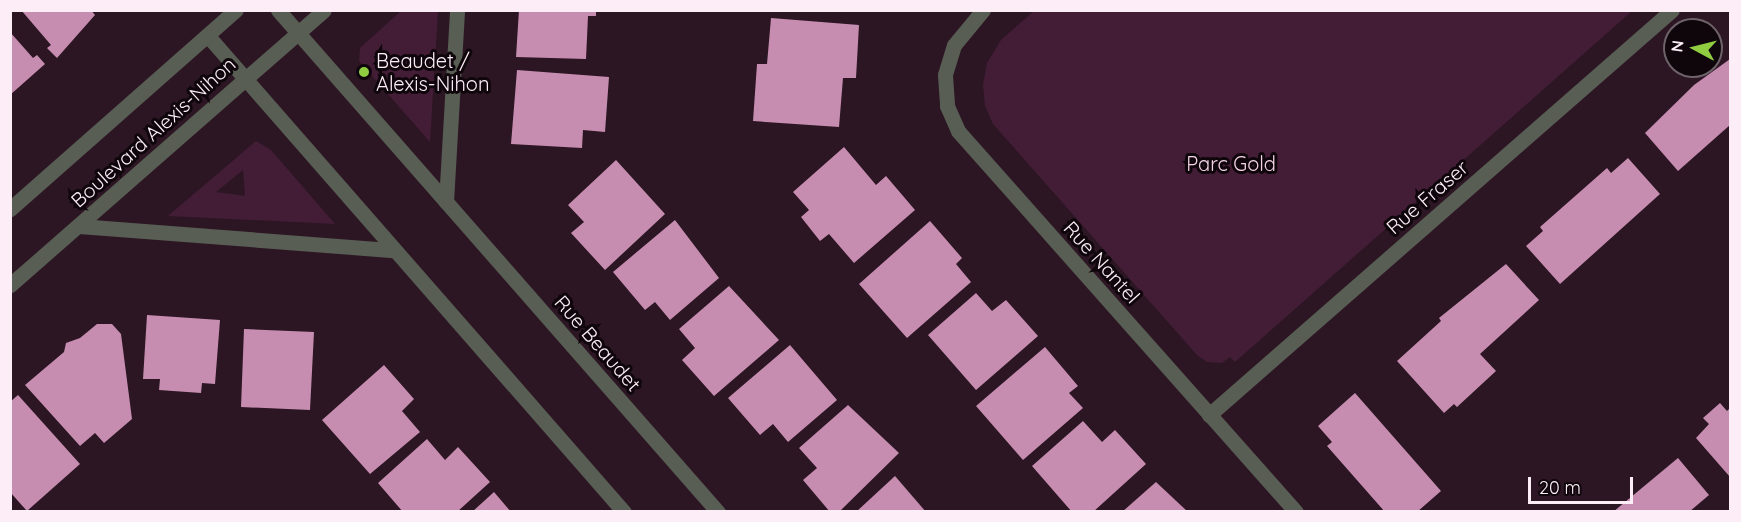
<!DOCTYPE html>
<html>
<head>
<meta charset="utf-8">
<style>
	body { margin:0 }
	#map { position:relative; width:1741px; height:522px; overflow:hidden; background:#2c1624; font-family:Quicksand,sans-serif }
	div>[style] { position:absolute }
	.green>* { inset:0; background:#431d36 }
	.building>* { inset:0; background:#c78db0 }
	.minor>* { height:15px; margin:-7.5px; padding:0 7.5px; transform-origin:7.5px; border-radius:7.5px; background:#585e53 }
	.tertiary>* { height:15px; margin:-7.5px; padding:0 7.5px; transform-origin:7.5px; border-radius:7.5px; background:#585e53 }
	.dots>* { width:16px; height:16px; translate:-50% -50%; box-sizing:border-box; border:3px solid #0e060b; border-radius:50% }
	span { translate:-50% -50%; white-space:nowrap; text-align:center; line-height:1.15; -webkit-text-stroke:6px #0e060b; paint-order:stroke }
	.poi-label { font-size:20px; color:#fdedf6 }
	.left { translate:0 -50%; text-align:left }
	.street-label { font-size:20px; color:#fdedf6 }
	.park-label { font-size:20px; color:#f5d3e7 }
	.frame { position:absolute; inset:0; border:12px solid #fdedf6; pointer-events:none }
	.north { position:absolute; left:1663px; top:18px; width:60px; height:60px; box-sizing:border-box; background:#0e060b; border:2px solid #6e6269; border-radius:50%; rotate:277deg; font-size:16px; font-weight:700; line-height:24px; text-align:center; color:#fdedf6 }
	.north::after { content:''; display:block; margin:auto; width:21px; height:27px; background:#90cd41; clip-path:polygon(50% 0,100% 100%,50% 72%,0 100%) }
	.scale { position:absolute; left:1528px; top:477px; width:105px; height:27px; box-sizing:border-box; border:3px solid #fdedf6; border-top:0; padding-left:8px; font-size:18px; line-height:21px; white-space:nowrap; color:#fdedf6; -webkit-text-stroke:4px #0e060b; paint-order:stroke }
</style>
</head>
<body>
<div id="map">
	<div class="green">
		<i style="clip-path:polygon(401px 11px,438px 11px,430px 142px,359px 61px,360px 48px)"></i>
		<i style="clip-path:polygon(1034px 11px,1034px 10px,1632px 11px,1235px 362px,1230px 357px,1222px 363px,1207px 362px,1197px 355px,993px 124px,985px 106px,983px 85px,987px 63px,1001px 40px)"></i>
		<i style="clip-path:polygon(evenodd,256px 141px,271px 150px,335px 224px,168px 216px,256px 141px,243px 170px,245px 196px,216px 192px,243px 170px)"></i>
	</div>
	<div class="building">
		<i style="clip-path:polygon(21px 10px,91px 10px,95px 15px,57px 58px,47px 48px,51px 45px)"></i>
		<i style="clip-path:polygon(519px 10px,596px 10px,596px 16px,588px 16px,586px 59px,516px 57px)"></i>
		<i style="clip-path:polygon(771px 18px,859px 25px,856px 78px,843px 78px,839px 127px,753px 121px,757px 64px,767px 64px)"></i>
		<i style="clip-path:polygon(10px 32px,33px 58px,37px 55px,45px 64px,10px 95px)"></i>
		<i style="clip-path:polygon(1730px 59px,1730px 125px,1678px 171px,1645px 133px,1694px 85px)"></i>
		<i style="clip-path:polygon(517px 70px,609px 77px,605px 132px,583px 130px,582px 148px,511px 144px)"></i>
		<i style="clip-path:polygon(844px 147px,876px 185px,886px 176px,915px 210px,854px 263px,829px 234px,820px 241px,801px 217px,809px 210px,793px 192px)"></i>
		<i style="clip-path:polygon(1628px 158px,1660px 194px,1560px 284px,1526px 246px,1543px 231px,1540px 227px,1607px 168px,1611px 173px)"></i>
		<i style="clip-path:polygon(616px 160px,665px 214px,605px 270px,571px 233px,584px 222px,568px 205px)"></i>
		<i style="clip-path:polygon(675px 220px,719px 278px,670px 320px,655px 302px,645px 310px,613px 272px)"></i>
		<i style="clip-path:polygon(930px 221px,962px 258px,956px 264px,971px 282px,907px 338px,859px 284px)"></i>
		<i style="clip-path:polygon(1506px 264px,1539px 300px,1480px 354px,1496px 371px,1457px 407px,1454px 404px,1444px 413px,1397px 361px,1441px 321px,1439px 318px)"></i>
		<i style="clip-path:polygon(729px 286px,779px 340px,714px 396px,682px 360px,695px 348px,679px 329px)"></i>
		<i style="clip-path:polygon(976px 293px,992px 311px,1006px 300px,1038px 336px,976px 390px,928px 335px)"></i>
		<i style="clip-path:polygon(147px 315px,220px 320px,215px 384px,202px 383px,201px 393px,159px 390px,160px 379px,143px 379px)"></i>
		<i style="clip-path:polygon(97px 324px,112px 324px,121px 334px,132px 419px,104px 443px,95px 433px,80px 446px,25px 385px,64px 352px,66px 343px,80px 338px)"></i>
		<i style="clip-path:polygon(244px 329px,314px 332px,310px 410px,241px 407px)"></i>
		<i style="clip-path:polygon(790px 345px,837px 400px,788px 442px,773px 424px,760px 435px,728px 398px)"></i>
		<i style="clip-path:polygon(1045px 347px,1078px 386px,1069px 393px,1083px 408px,1023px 460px,976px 406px)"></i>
		<i style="clip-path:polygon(384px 365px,414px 399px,402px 411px,420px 432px,370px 474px,322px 420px)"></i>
		<i style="clip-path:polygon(1355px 393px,1441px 491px,1417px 512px,1385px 512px,1327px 446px,1332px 442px,1318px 426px)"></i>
		<i style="clip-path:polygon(18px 395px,80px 464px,27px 511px,10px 492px,10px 402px)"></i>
		<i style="clip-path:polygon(1720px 403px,1727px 411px,1730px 408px,1730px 477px,1696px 438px,1709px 424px,1703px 418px)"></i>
		<i style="clip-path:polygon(848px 405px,899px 453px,839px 512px,830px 512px,803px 480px,817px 468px,799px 448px)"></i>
		<i style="clip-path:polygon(1083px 421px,1102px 442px,1115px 430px,1146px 464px,1093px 512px,1072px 512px,1032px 466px)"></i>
		<i style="clip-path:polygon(427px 439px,445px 460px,458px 447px,490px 482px,457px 512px,403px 512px,378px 483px)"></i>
		<i style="clip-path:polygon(1678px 458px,1709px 495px,1689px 512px,1613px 512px)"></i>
		<i style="clip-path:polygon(895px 476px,926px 512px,856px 512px)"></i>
		<i style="clip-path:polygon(1156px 482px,1188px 512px,1122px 512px)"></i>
		<i style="clip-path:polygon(494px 492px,511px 512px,472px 512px)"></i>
	</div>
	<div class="minor">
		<i style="left:278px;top:10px;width:668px;rotate:48.77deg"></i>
		<i style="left:983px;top:10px;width:45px;rotate:129.6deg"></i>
		<i style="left:954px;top:45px;width:31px;rotate:107deg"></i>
		<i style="left:945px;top:75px;width:31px;rotate:86deg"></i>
		<i style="left:947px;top:106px;width:27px;rotate:66deg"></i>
		<i style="left:958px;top:131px;width:509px;rotate:48.42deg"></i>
		<i style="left:208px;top:36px;width:632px;rotate:48.85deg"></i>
		<i style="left:446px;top:202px;width:192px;rotate:-86.7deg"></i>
		<i style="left:79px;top:226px;width:315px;rotate:4.4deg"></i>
		<i style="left:1209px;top:415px;width:615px;rotate:-41.18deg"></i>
	</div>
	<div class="tertiary">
		<i style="left:10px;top:209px;width:301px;rotate:-41.4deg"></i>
		<i style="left:10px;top:285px;width:417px;rotate:-41.2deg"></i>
	</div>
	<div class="dots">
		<i style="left:364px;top:72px;background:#90cd41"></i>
	</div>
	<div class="poi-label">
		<span class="left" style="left:376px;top:72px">Beaudet /<br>Alexis-Nihon</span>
	</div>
	<div class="street-label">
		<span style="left:153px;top:132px;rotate:-42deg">Boulevard Alexis-Nihon</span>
		<span style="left:1427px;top:197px;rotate:-41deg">Rue Fraser</span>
		<span style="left:1102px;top:262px;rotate:48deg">Rue Nantel</span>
		<span style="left:598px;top:343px;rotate:49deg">Rue Beaudet</span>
	</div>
	<div class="park-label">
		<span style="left:1231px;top:163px">Parc Gold</span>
	</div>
	<div class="frame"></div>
	<div class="north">N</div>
	<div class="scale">20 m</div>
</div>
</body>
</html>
